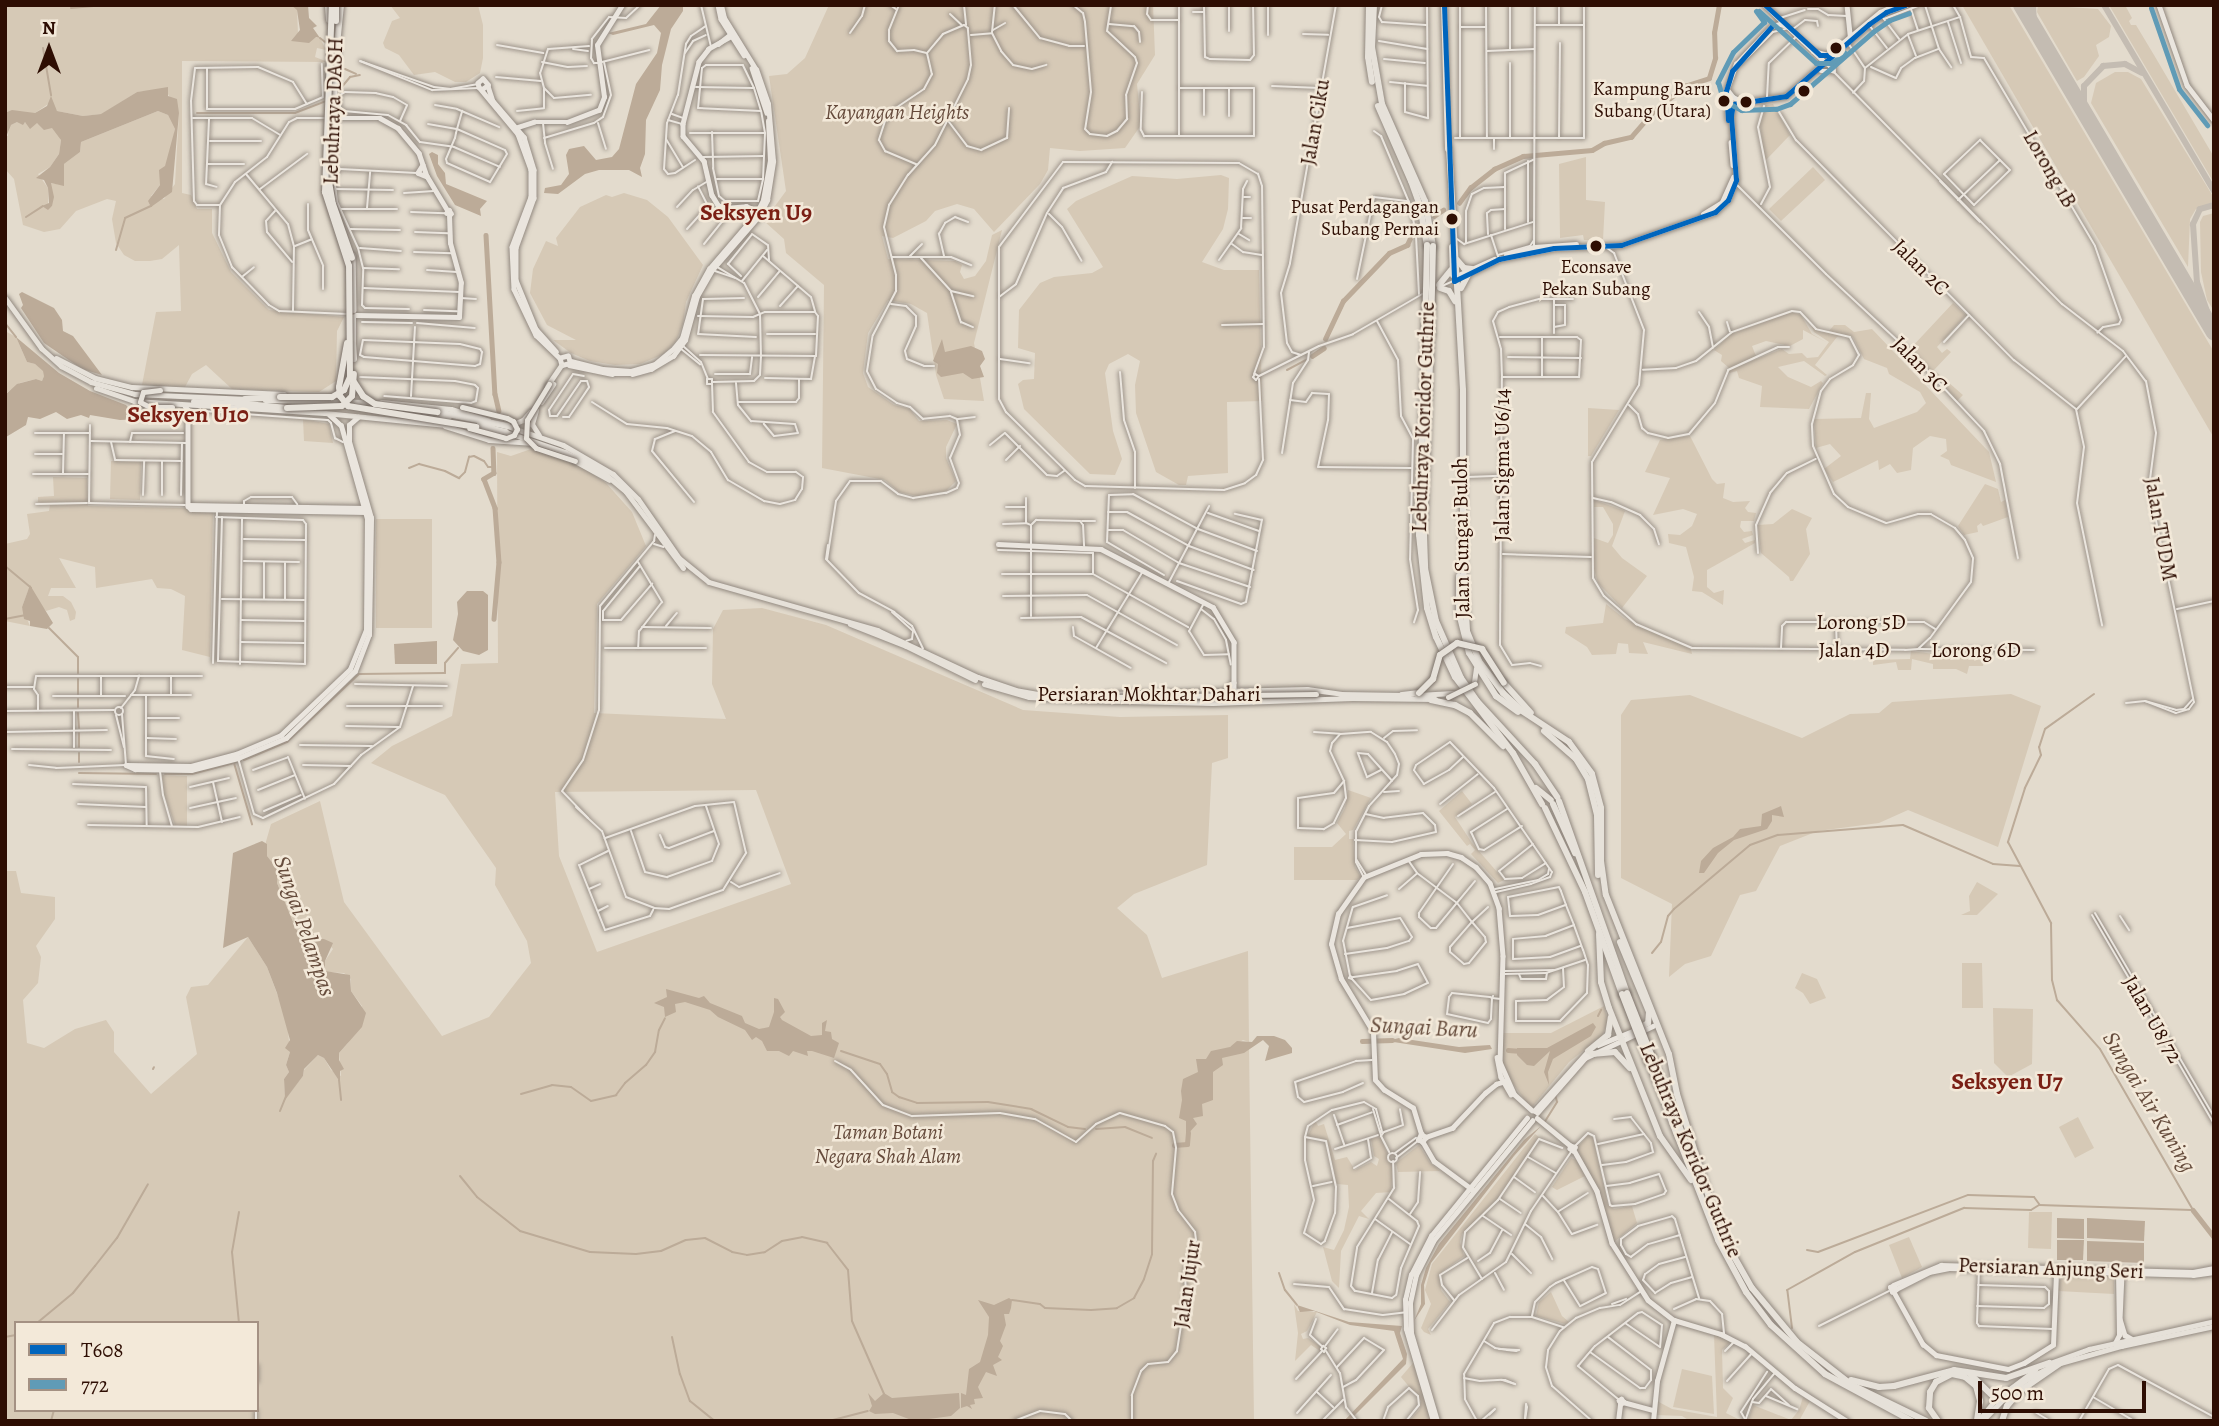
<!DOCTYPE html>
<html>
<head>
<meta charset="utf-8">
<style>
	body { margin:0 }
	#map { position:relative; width:2219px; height:1426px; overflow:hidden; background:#e3dbcd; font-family:Alegreya,serif }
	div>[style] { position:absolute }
	.green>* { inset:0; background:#d6c9b6 }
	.water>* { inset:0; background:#bcab98 }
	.stream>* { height:2px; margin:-1px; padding:0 1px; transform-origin:1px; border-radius:1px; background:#bcab98 }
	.river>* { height:4.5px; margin:-2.25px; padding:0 2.25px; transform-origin:2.25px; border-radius:2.25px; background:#bcab98 }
	.taxiway>* { height:6px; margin:-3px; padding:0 3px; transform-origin:3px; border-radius:3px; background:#c4bcb2 }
	.runway>* { height:16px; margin:-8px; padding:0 8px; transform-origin:8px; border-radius:8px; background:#c4bcb2 }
	.roads { filter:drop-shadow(0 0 2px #928980) drop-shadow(0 0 2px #928980) }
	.street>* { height:2px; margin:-1px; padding:0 1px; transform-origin:1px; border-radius:1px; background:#eae5de }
	.street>.ring { margin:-1px; padding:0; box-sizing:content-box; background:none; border:2px solid #eae5de; border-radius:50% }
	.secondary>* { height:4.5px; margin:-2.25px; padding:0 2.25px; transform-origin:2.25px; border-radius:2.25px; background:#eae5de }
	.primary>* { height:5px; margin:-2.5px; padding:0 2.5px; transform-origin:2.5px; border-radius:2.5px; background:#e6e1d9 }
	.highway>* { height:6px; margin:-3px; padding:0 3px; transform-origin:3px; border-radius:3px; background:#e6e1d9 }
	.bridges { filter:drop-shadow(0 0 2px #786e66) drop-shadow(0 0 2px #786e66) }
	.primary-bridge>* { height:5px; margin:-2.5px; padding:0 2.5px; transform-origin:2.5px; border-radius:2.5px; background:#e6e1d9 }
	.highway-bridge>* { height:6px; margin:-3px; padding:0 3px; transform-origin:3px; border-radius:3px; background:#e6e1d9 }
	.bus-1>* { height:5px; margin:-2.5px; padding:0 2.5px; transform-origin:2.5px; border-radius:2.5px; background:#0065bd }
	.bus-2>* { height:5px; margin:-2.5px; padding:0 2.5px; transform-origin:2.5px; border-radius:2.5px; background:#609bb6 }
	.dots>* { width:19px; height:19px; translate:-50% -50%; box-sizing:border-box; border:4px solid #f3e9d9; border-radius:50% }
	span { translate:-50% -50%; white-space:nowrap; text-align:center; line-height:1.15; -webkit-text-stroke:5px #f3e9d9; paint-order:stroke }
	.bus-label { font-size:19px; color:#2e0e03 }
	.right { translate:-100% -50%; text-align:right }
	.street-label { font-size:21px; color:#2e0e03 }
	.park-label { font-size:21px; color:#654a3b; font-style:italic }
	.water-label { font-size:23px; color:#664c3c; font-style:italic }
	.quarter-label { font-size:24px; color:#7a1f14; font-weight:700 }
	.frame { position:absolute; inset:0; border:7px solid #2e0e03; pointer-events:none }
	.legend { position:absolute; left:14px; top:1321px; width:245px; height:91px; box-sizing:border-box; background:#f3e9d9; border:2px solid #a49183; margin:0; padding:9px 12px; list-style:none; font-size:21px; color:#2e0e03 }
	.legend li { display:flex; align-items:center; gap:14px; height:35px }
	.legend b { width:35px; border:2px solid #a49183 }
	.north { position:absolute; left:14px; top:14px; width:70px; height:70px; -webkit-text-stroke:5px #f3e9d9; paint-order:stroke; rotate:0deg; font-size:19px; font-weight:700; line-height:28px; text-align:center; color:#2e0e03 }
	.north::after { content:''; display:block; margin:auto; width:24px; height:32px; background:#2e0e03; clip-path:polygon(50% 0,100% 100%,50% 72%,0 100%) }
	.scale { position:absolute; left:1978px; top:1381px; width:168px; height:32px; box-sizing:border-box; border:4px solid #2e0e03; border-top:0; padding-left:9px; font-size:21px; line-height:24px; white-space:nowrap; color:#2e0e03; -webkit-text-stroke:5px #f3e9d9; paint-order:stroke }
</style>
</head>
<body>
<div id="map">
	<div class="green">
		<i style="clip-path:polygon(5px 5px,291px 5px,297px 9px,298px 34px,320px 38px,326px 50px,317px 48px,315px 57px,328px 62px,182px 61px,182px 193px,191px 195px,197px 209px,212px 209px,212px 233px,231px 272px,269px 310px,344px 317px,337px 331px,336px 381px,319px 392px,232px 389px,206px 365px,192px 374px,185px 387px,142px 385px,156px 312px,181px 311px,179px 245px,162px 259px,150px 261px,135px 261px,124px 255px,116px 243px,112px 219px,116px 201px,107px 199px,76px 211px,60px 229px,44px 232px,23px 225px,14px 179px,5px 169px,5px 136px,8px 136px,9px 126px,17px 122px,37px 123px,52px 127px,58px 133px,61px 140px,59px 154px,50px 167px,38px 174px,48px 188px,48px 209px,52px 206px,50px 183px,63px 185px,64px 164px,80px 152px,81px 142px,158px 111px,168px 115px,175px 129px,173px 140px,160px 185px,151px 196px,164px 199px,175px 184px,179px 113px,165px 89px,137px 92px,102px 114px,83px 116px,57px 111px,51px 102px,35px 113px,5px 113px)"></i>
		<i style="clip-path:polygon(390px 5px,478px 5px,483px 25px,483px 58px,480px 73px,466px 82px,455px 82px,435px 72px,414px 75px,399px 55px,385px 48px,383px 43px,392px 21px,400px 18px)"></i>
		<i style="clip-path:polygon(829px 5px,1153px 5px,1155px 55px,1137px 84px,1141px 125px,1125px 148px,1080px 151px,1050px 148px,1048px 170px,1040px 184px,994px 232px,974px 209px,957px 204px,935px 211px,926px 221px,893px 238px,882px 236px,888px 259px,955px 261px,962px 265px,960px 272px,964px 279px,975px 276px,986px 261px,992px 235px,1002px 230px,974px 343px,984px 401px,944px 399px,936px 375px,927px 313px,911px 304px,888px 300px,868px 333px,863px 373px,868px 387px,894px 405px,910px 409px,919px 421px,947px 420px,957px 424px,946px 447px,946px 458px,956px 481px,946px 491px,917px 496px,899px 492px,885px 480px,822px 468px,824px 285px,786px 253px,784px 239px,764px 221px,786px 191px,769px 76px,787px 74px,805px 58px)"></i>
		<i style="clip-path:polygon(1962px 5px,2009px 5px,2214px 352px,2214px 438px)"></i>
		<i style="clip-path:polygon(2038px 5px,2098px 9px,2111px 26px,2109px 37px,2096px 45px,2099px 56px,2084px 77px,2077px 81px,2037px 12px)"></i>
		<i style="clip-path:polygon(2109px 5px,2125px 5px,2132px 18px,2129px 21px,2131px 25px,2136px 25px,2154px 55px,2214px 157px,2214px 183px)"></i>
		<i style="clip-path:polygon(2115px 72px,2128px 72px,2141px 79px,2214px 198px,2213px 202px,2196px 209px,2190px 219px,2188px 267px,2091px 103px,2096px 83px)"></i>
		<i style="clip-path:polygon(1773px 104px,1790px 135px,1765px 161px,1760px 125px,1766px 105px)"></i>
		<i style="clip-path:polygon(1586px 157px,1586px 200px,1605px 202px,1603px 240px,1584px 240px,1583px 235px,1560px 238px,1559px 164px)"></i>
		<i style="clip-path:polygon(1813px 167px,1825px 180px,1781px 221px,1769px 209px)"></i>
		<i style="clip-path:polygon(1221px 175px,1229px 178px,1228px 209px,1223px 229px,1202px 262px,1224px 270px,1259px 270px,1262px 401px,1227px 402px,1228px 473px,1188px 476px,1186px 485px,1179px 485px,1156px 472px,1136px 413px,1135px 385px,1140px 361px,1128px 354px,1109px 364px,1105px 373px,1113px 431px,1122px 459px,1115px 475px,1090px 474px,1024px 409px,1018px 384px,1023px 380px,1034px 379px,1035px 353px,1018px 348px,1019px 310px,1040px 283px,1054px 277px,1092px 273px,1103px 267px,1067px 209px,1076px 201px,1132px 176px,1177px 179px)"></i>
		<i style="clip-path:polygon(624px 193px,647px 200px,668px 217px,703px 265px,686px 302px,683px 324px,676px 341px,664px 354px,640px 364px,615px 365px,590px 361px,571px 353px,553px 340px,576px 340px,547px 325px,530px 293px,533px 269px,546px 241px,558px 246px,556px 238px,580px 207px,606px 195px,612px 197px)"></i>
		<i style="clip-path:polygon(2214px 213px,2214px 311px,2207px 300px,2201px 272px,2200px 222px,2203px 216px)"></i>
		<i style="clip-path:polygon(1953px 303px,1966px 315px,1937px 347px,1942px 353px,1947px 349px,1951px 352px,1934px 370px,1963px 395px,1957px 401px,1910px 349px)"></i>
		<i style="clip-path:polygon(1792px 312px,1801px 315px,1812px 334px,1826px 342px,1803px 330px,1803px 339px,1790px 346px,1766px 341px,1752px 346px,1756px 356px,1729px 368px,1721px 361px,1722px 355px,1714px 350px,1731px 334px)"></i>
		<i style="clip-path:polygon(1834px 325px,1845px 325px,1854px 332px,1872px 329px,1989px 452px,1996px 482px,1951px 465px,1949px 460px,1940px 456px,1947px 451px,1946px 439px,1930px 436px,1913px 448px,1911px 470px,1897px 473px,1890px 464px,1879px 470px,1878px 460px,1833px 482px,1824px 469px,1841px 456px,1830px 444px,1816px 448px,1814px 419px,1861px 418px,1866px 393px,1871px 393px,1869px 419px,1874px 428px,1917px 412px,1926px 403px,1920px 392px,1889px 374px,1887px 368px,1864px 359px,1853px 337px,1829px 331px)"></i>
		<i style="clip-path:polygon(1812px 327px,1818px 331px,1846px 336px,1837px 337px,1815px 365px,1827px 375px,1825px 376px,1804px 361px,1778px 367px,1788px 377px,1811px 387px,1821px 381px,1823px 383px,1809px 409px,1760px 407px,1762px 386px,1739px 378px,1737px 371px,1729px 373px,1729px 370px,1782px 349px,1789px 354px,1802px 353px,1807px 358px,1818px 357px,1829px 342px,1814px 332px)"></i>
		<i style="clip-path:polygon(5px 331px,16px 337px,27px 362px,35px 364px,44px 371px,44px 376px,42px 381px,36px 379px,20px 383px,5px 394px)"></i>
		<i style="clip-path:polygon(1588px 408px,1619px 410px,1591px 456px,1588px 456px)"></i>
		<i style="clip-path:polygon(303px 419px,329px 424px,333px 443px,304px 441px)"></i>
		<i style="clip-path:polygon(1690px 436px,1712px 479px,1717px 484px,1725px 483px,1723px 498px,1733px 502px,1750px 501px,1745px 508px,1748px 512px,1756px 513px,1754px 521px,1741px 521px,1740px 527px,1744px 532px,1752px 531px,1753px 535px,1742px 539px,1745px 543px,1755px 540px,1755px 543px,1707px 570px,1707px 587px,1714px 593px,1724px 590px,1723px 605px,1702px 592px,1692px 591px,1694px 577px,1686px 547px,1669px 543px,1668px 534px,1680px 535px,1692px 526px,1697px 514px,1683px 509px,1653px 515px,1670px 478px,1645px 472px,1660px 440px)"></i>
		<i style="clip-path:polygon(evenodd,531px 449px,584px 468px,606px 483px,632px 512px,646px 546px,597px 604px,594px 713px,726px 719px,712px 684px,713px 629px,723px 610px,762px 608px,826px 625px,1023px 710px,1120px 717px,1228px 715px,1228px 758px,1212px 763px,1207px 865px,1134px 894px,1117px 908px,1147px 935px,1162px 978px,1248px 951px,1249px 1042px,1243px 1040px,1230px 1047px,1249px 1047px,1254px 1421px,5px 1421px,5px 871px,16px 871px,21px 893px,55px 897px,55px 919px,36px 946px,41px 957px,38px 983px,23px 1000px,27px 1043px,44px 1048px,75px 1029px,106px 1020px,114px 1032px,114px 1052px,151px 1094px,197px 1054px,186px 997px,191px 987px,208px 985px,248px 937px,267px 967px,287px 1020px,290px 1052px,286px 1065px,289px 1072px,284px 1079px,285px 1099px,303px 1076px,304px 1070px,318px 1055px,324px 1058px,331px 1070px,341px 1076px,339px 1053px,348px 1043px,362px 1006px,351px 991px,351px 979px,344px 973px,325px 972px,325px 961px,333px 949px,324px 939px,303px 937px,296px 929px,277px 883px,277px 870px,267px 856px,265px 845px,271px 824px,320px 801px,344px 902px,442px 1036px,489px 1017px,531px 963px,527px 941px,495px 885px,496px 868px,445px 795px,371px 763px,392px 746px,452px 716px,461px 664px,498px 663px,497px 452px,511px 456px,531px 449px,756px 790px,791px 884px,597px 952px,559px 856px,555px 792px,756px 790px,531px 449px,16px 1323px,257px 1323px,257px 1410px,16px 1410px,16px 1323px)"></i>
		<i style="clip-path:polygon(111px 461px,141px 462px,140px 500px,110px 499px)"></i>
		<i style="clip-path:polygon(53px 477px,87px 478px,88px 506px,185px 508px,189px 511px,213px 512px,210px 657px,182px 650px,185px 596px,171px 589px,157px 588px,152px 579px,96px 588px,95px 567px,59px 558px,76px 588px,51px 588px,48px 596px,63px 596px,71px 602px,76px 612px,75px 619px,70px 621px,67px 610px,59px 607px,46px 611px,28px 591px,22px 607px,30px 626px,5px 621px,5px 544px,27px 539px,30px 534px,27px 514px,49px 511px,50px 505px,38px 502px,38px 497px,54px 496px)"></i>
		<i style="clip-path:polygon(1985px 484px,1998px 489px,2001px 502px,2005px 500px,2008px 517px,1983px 526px,1981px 523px,1977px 526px,1978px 532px,1964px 535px,1958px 526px)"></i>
		<i style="clip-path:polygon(1594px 500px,1625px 511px,1612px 546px,1622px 558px,1647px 576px,1622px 608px,1598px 583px,1593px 565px,1594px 538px,1608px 543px,1613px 535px,1613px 524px,1603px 507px,1594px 507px)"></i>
		<i style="clip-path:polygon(1792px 509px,1812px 518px,1806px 529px,1810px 554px,1793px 581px,1790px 581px,1789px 577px,1761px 553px,1758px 525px,1773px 524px)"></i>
		<i style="clip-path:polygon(376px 519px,432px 519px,432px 628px,376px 628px)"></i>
		<i style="clip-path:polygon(1606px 604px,1625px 619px,1691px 649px,1692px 654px,1643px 642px,1648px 654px,1629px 653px,1628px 644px,1618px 643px,1616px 654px,1592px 655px,1587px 647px,1565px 633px,1566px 627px,1603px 623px)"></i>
		<i style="clip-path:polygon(1911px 651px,1934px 654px,1985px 653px,1983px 666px,1969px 666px,1967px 674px,1956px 669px,1933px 669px,1933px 664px,1912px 659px,1911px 670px,1898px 670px,1896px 662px,1873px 665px,1873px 660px,1910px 659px)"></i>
		<i style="clip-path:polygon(2011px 694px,2041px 706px,1998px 847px,1908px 810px,1879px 823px,1818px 831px,1780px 846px,1756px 891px,1740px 895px,1711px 956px,1685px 964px,1669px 977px,1672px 904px,1621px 878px,1621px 715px,1631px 700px,1690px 695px,1802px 738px,1850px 714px,1879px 713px,1892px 702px)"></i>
		<i style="clip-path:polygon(162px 775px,187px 776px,187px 826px,175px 825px,164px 794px)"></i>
		<i style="clip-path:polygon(1348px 790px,1371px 798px,1353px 830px,1349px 831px,1349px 839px,1353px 839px,1355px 867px,1361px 877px,1357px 880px,1294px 880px,1294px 847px,1332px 847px,1346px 834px,1337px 823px,1345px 808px)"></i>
		<i style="clip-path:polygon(1462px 791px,1472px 804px,1455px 817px,1472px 843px,1504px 880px,1498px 883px,1471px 854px,1475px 850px,1470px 844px,1467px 846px,1439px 811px)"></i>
		<i style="clip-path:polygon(1977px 882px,1998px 894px,1977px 915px,1961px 915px,1970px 911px,1969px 896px)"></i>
		<i style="clip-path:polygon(1962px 963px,1982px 963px,1983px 1008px,1962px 1008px)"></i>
		<i style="clip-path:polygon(1802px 973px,1817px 979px,1826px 998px,1810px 1004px,1803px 993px,1795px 988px)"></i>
		<i style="clip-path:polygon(1604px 1006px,1608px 1021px,1602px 1036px,1569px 1062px,1533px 1106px,1529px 1106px,1506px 1074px,1502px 1060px,1502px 1033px,1551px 1033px)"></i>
		<i style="clip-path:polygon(1993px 1008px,2033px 1009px,2032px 1064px,2008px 1077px,1994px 1063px)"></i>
		<i style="clip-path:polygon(2078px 1117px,2094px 1148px,2075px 1158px,2059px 1127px)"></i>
		<i style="clip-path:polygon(1315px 1120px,1318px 1126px,1324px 1124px,1335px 1160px,1347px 1157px,1355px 1170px,1371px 1162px,1377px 1166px,1379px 1159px,1374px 1156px,1371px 1139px,1377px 1137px,1381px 1138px,1393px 1168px,1391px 1192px,1376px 1193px,1361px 1211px,1369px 1219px,1359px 1216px,1341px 1251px,1339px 1288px,1332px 1281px,1323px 1247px,1334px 1250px,1344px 1230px,1349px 1207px,1348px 1185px,1337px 1184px,1327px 1140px,1308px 1136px)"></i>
		<i style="clip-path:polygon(1535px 1134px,1539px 1137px,1497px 1199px,1462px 1234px,1460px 1242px,1464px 1256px,1439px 1274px,1441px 1290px,1450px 1302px,1428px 1329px,1431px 1335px,1424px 1332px,1421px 1328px,1431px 1304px,1425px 1290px,1432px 1264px)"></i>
		<i style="clip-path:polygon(1588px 1135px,1593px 1138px,1608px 1205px,1614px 1209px,1632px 1206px,1637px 1223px,1614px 1242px,1592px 1179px,1576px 1149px)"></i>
		<i style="clip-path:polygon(1419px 1145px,1430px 1163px,1440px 1171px,1398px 1172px,1396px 1163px)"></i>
		<i style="clip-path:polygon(1571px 1158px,1576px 1160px,1585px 1176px,1557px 1190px,1552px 1187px)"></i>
		<i style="clip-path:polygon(2029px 1212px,2052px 1212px,2051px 1249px,2028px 1248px)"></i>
		<i style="clip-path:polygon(1909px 1237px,1922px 1267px,1902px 1278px,1889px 1245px)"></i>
		<i style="clip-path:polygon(2061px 1275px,2110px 1276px,2114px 1280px,2114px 1294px,2058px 1291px)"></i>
		<i style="clip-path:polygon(1551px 1292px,1562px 1316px,1569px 1322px,1566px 1324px,1536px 1316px,1539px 1302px)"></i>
		<i style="clip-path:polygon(1294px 1304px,1298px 1311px,1317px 1312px,1307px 1331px,1301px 1334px,1303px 1339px,1308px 1338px,1320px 1346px,1320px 1351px,1311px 1345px,1295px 1361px,1298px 1333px)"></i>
		<i style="clip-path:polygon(1714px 1334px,1730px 1342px,1722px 1350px,1723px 1388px,1733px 1398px,1726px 1413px,1742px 1421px,1690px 1421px,1682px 1416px,1656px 1415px,1657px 1401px,1672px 1409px,1717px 1417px)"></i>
		<i style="clip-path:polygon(1413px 1363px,1432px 1421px,1409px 1421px,1420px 1409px,1421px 1401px,1401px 1377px)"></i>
		<i style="clip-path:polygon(1682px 1369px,1712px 1376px,1714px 1414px,1673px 1407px)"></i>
		<i style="clip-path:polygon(1803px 1397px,1810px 1401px,1799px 1421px,1748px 1420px,1753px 1405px,1791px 1420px,1799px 1410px)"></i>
	</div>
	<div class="water">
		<i style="clip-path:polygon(291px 5px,308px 5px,309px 18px,317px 26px,313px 28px,320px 38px,316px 37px,309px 43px,291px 41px,300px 30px,297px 10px)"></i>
		<i style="clip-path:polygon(661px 5px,683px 5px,683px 11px,671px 29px,662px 65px,660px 90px,646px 120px,645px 154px,640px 168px,642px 177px,629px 170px,599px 170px,585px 174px,558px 194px,544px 193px,545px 188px,561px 185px,569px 174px,566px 155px,569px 149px,584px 146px,596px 160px,612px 157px,619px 149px,636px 84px,657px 53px,661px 33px,654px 25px,613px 35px,608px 33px,646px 24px)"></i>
		<i style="clip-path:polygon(168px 87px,168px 96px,177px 99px,179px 113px,172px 192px,151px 207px,148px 201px,160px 185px,159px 170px,165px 166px,175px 129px,168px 115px,158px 111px,81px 142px,80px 152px,64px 164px,64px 186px,51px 183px,54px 197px,52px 206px,48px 210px,42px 206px,49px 203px,48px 188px,44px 180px,36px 178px,50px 167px,59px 154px,61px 140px,52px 128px,44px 130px,37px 123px,30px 129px,25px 122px,23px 125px,17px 122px,11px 125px,6px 137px,5px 113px,12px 110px,35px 113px,47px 106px,51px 96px,57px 111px,83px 116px,101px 114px,137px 92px)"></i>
		<i style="clip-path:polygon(432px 152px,438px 155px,438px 164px,445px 173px,446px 184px,487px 201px,480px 209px,481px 216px,455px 205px,437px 176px,429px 154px)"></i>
		<i style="clip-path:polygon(22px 292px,54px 308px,62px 320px,63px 331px,73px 336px,102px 375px,82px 369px,44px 343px,21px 308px,23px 305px,19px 294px)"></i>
		<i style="clip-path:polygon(16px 337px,59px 373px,90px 391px,126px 405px,134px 414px,147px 419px,120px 420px,90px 415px,89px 418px,81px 415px,67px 419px,56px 412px,40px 419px,28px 417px,26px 425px,6px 437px,5px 442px,5px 395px,17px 384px,36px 379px,42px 381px,44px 376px,43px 371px,35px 364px,27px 362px)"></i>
		<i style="clip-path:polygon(942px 339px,945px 352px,971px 346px,982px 351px,985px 359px,980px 366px,984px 377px,972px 379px,963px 373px,941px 377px,937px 373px,938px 364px,933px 361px)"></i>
		<i style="clip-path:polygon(30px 585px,53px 623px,47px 629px,30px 626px,30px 621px,24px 619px,22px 607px)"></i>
		<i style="clip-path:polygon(467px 591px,483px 591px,488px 595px,488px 650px,479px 655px,463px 651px,453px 640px,458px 614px,457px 602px)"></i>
		<i style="clip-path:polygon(437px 641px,437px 664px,395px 664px,394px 644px)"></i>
		<i style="clip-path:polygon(1781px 806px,1784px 817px,1772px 815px,1772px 821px,1767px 829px,1734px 840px,1718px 853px,1704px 873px,1699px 873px,1701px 861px,1713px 848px,1733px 837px,1740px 829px,1761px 826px,1762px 814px)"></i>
		<i style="clip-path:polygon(262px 841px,267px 844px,267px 856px,278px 870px,277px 883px,296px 929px,303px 937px,324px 939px,333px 943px,325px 961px,325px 971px,350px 975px,351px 991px,366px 1013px,362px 1027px,339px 1053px,339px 1060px,344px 1069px,340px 1071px,340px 1082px,324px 1058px,318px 1055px,304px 1069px,303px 1076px,285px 1100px,284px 1079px,289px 1072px,286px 1065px,290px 1052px,285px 1048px,290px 1040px,277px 993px,267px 967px,248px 937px,223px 948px,233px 853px)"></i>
		<i style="clip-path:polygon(666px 989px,699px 998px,704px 996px,710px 1003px,742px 1016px,745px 1023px,759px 1029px,769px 1027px,774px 1012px,774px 998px,778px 999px,785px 1012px,780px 1017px,782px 1020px,811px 1036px,822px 1035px,822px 1023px,827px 1020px,825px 1031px,831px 1032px,832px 1039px,839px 1043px,834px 1058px,812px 1051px,807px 1051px,808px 1056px,793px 1051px,789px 1056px,779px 1051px,767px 1051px,762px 1041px,756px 1037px,752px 1040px,745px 1030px,718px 1017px,710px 1010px,685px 1002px,675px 1004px,676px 1012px,665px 1017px,664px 1007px,654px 1003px,667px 997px)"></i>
		<i style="clip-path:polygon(1593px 1023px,1596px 1027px,1591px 1036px,1553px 1059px,1548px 1072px,1549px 1085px,1544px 1072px,1550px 1051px,1534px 1066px,1527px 1065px,1517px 1055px,1517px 1048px,1547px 1048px)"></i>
		<i style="clip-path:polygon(1257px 1036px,1274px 1036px,1285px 1040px,1292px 1048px,1292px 1053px,1265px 1061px,1269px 1046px,1263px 1040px,1244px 1053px,1222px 1058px,1223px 1065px,1213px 1072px,1213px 1100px,1202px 1104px,1203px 1116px,1193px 1118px,1197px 1124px,1186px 1136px,1186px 1121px,1179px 1118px,1182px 1100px,1181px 1091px,1183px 1079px,1198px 1072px,1196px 1059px,1206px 1059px,1211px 1051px,1230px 1047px,1237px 1041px,1252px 1042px)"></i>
		<i style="clip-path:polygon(1399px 1038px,1459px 1047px,1490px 1045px,1492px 1049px,1465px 1053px,1387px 1041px)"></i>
		<i style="clip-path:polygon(1541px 1126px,1514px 1156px,1431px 1263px,1424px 1285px,1425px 1304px,1414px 1321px,1421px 1304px,1421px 1285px,1426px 1268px,1439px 1244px,1524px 1140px)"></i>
		<i style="clip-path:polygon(2057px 1218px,2084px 1219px,2084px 1239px,2057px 1238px)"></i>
		<i style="clip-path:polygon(2087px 1218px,2145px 1221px,2144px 1241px,2087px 1238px)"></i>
		<i style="clip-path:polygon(2057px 1240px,2084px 1240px,2083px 1260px,2057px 1260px)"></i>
		<i style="clip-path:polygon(2087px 1241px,2144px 1243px,2144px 1263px,2087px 1261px)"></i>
		<i style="clip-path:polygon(1009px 1298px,1012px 1300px,1011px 1308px,1009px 1314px,1004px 1314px,1006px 1325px,1000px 1341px,1003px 1346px,998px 1357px,1002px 1360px,993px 1365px,997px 1376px,986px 1372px,978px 1387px,983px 1398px,974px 1399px,975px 1404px,970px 1405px,972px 1409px,967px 1406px,961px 1408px,961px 1393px,966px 1395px,969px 1369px,980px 1362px,988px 1335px,989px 1317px,978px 1300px,994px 1305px)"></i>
		<i style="clip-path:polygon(1297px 1305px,1349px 1322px,1402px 1326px,1400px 1333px,1407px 1354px,1406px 1364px,1349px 1421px,1344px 1421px,1403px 1359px,1394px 1331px,1350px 1325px,1314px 1311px,1300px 1312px)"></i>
		<i style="clip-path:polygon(868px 1393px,875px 1401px,884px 1393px,892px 1398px,959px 1393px,960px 1408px,951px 1416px,914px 1421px,893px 1413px,875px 1414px,869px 1411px,872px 1406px)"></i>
	</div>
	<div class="stream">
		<i style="left:71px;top:8px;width:34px;rotate:-5deg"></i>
		<i style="left:320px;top:38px;width:6px;rotate:39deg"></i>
		<i style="left:43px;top:48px;width:48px;rotate:80.3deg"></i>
		<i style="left:345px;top:69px;width:12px;rotate:24deg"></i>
		<i style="left:340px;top:89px;width:16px;rotate:-50deg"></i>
		<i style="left:350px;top:77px;width:10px;rotate:-11deg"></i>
		<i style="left:197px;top:113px;width:98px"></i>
		<i style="left:295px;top:113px;width:31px;rotate:-21deg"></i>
		<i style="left:26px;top:217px;width:20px;rotate:-33deg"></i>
		<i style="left:116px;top:250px;width:33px;rotate:-74deg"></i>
		<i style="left:125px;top:218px;width:29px;rotate:-25deg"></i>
		<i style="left:5px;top:323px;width:18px;rotate:52deg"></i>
		<i style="left:1287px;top:370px;width:21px;rotate:-28deg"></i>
		<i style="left:409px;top:468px;width:11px;rotate:-22deg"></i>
		<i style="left:419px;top:464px;width:27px;rotate:15deg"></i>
		<i style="left:445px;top:471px;width:16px;rotate:27deg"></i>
		<i style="left:459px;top:478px;width:8px;rotate:-45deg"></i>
		<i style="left:465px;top:472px;width:16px;rotate:-75deg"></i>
		<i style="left:469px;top:457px;width:5px;rotate:-11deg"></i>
		<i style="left:474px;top:456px;width:11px;rotate:27deg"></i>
		<i style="left:484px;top:461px;width:7px;rotate:56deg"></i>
		<i style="left:488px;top:467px;width:6px"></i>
		<i style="left:5px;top:566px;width:34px;rotate:40deg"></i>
		<i style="left:5px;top:619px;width:20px;rotate:-11deg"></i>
		<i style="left:49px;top:628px;width:41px;rotate:45deg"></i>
		<i style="left:78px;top:657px;width:16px;rotate:90deg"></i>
		<i style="left:78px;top:679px;width:15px;rotate:90deg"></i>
		<i style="left:2094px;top:694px;width:60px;rotate:144.5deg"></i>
		<i style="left:2045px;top:729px;width:19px;rotate:108deg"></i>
		<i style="left:2039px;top:747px;width:8px;rotate:76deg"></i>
		<i style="left:2041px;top:755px;width:37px;rotate:116deg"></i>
		<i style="left:2025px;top:788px;width:57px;rotate:107.5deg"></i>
		<i style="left:2008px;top:842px;width:92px;rotate:62deg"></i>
		<i style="left:2051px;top:923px;width:57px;rotate:89deg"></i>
		<i style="left:2052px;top:980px;width:21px;rotate:76deg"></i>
		<i style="left:2057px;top:1000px;width:65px;rotate:48.7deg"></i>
		<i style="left:2100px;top:1049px;width:186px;rotate:60deg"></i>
		<i style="left:78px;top:699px;width:8px;rotate:90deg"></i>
		<i style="left:78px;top:713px;width:15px;rotate:86deg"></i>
		<i style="left:79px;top:733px;width:14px;rotate:90deg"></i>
		<i style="left:79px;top:753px;width:9px;rotate:90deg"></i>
		<i style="left:244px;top:760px;width:47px;rotate:-22.7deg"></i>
		<i style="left:287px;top:742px;width:99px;rotate:-43.4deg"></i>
		<i style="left:359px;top:674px;width:86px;rotate:-0.7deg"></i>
		<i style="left:445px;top:673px;width:10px;rotate:-90deg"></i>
		<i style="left:445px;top:663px;width:20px;rotate:-49deg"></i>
		<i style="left:236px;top:762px;width:2px;rotate:153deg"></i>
		<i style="left:234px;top:763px;width:64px;rotate:73.6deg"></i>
		<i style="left:79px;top:773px;width:77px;rotate:0.7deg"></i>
		<i style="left:165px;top:774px;width:27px"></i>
		<i style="left:192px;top:774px;width:43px;rotate:-14.7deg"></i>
		<i style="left:1652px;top:953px;width:14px;rotate:-51deg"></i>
		<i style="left:1661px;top:942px;width:27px;rotate:-75deg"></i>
		<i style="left:1668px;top:916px;width:9px;rotate:-49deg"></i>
		<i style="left:1674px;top:909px;width:99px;rotate:-40.1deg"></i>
		<i style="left:1750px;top:845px;width:30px;rotate:-20deg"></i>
		<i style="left:1778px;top:835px;width:125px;rotate:-4.6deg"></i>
		<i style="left:1903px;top:825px;width:98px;rotate:23.4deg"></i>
		<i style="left:1993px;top:864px;width:27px;rotate:4deg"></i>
		<i style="left:1598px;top:1016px;width:7px;rotate:-63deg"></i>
		<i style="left:841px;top:1051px;width:41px;rotate:18.4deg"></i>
		<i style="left:880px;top:1064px;width:12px;rotate:55deg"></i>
		<i style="left:887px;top:1074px;width:19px;rotate:74deg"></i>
		<i style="left:892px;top:1092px;width:9px;rotate:36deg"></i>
		<i style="left:899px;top:1097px;width:19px;rotate:18deg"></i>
		<i style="left:917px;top:1103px;width:71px;rotate:-0.8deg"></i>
		<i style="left:988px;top:1102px;width:44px;rotate:9.2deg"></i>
		<i style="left:1031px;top:1109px;width:41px;rotate:25.9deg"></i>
		<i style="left:1068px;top:1127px;width:17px;rotate:7deg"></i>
		<i style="left:153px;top:1069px;width:2px;rotate:-63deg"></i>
		<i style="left:339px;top:1080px;width:20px;rotate:84deg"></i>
		<i style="left:521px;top:1094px;width:32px;rotate:-16deg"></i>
		<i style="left:552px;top:1085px;width:19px;rotate:6deg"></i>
		<i style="left:571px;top:1087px;width:24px;rotate:35deg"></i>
		<i style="left:591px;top:1101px;width:26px;rotate:-13deg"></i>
		<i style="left:616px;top:1095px;width:15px;rotate:-53deg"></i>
		<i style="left:625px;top:1083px;width:28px;rotate:-41deg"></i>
		<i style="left:646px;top:1065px;width:16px;rotate:-55deg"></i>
		<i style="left:655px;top:1052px;width:22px;rotate:-80deg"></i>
		<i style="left:659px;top:1030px;width:13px;rotate:-63deg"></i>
		<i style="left:280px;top:1111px;width:18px;rotate:-68deg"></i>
		<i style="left:1544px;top:1123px;width:25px;rotate:-58deg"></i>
		<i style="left:1557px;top:1102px;width:8px;rotate:-104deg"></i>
		<i style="left:1096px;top:1129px;width:29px;rotate:-4deg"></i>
		<i style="left:1125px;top:1127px;width:29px;rotate:22deg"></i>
		<i style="left:460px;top:1176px;width:27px;rotate:51deg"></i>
		<i style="left:477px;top:1197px;width:55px;rotate:38.3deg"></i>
		<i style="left:520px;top:1231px;width:73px;rotate:16.7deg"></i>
		<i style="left:590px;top:1252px;width:46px;rotate:2.5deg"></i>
		<i style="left:636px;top:1254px;width:25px;rotate:-7deg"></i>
		<i style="left:661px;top:1251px;width:27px;rotate:-24deg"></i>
		<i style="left:686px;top:1240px;width:19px;rotate:-6deg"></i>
		<i style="left:705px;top:1238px;width:30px;rotate:27deg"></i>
		<i style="left:732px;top:1252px;width:15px;rotate:11deg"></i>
		<i style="left:747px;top:1255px;width:18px;rotate:-9deg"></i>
		<i style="left:765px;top:1252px;width:20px;rotate:-33deg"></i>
		<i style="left:782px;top:1241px;width:20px;rotate:-11deg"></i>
		<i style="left:802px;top:1237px;width:26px;rotate:13deg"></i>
		<i style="left:827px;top:1243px;width:34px;rotate:52deg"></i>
		<i style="left:848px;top:1270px;width:51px;rotate:85.5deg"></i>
		<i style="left:852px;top:1321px;width:80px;rotate:66.3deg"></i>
		<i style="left:239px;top:1212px;width:41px;rotate:99.9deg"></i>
		<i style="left:232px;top:1252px;width:71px;rotate:84.4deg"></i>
		<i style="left:1807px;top:1250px;width:11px;rotate:10deg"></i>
		<i style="left:1818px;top:1252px;width:160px;rotate:-20.8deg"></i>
		<i style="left:1968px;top:1195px;width:66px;rotate:1.7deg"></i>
		<i style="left:2034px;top:1197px;width:9px;rotate:54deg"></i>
		<i style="left:1279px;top:1273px;width:18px;rotate:71deg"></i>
		<i style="left:1285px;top:1290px;width:19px;rotate:51deg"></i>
		<i style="left:1012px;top:1300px;width:28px;rotate:8deg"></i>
		<i style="left:1040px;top:1304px;width:6px;rotate:39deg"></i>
		<i style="left:1045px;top:1308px;width:46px;rotate:2.5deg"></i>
		<i style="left:1091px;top:1310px;width:26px;rotate:-4deg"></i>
		<i style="left:1117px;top:1308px;width:20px;rotate:-30deg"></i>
		<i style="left:1134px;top:1298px;width:21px;rotate:-62deg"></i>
		<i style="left:1144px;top:1279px;width:26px;rotate:-72deg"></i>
		<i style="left:1152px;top:1254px;width:93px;rotate:-89.4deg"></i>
		<i style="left:1153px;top:1161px;width:8px;rotate:-67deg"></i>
		<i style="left:37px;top:1323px;width:47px;rotate:-39.8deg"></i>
		<i style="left:73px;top:1293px;width:35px;rotate:-51deg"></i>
		<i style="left:95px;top:1266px;width:36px;rotate:-52deg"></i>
		<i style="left:117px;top:1238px;width:62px;rotate:-60.1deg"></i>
		<i style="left:1792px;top:1328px;width:38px;rotate:-97deg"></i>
		<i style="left:1787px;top:1290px;width:78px;rotate:-29.2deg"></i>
		<i style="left:1855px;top:1252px;width:118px;rotate:-22deg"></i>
		<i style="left:1964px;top:1208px;width:67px;rotate:1.7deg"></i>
		<i style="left:2031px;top:1210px;width:9px;rotate:-32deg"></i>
		<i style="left:2039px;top:1205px;width:153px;rotate:1.9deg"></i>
		<i style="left:5px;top:1337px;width:11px;rotate:-10deg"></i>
		<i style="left:672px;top:1337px;width:38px;rotate:78deg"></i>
		<i style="left:680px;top:1374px;width:29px;rotate:70deg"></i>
		<i style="left:690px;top:1401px;width:32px;rotate:39deg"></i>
		<i style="left:51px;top:1421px;width:11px;rotate:-75deg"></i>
		<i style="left:829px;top:1421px;width:40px;rotate:-14.4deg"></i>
	</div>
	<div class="river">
		<i style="left:1459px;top:203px;width:19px;rotate:-54deg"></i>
		<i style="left:1470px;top:188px;width:31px;rotate:-38deg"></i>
		<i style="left:1494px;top:169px;width:32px;rotate:-24deg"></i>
		<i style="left:1523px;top:156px;width:69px;rotate:-5deg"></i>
		<i style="left:1592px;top:150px;width:14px;rotate:-30deg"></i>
		<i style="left:1604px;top:143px;width:28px;rotate:-13deg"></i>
		<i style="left:1631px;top:137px;width:35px;rotate:-49deg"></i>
		<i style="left:1654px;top:111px;width:40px;rotate:-39deg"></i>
		<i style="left:1685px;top:86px;width:25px;rotate:-18deg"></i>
		<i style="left:1709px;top:78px;width:21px;rotate:-73deg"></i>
		<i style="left:1715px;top:58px;width:25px;rotate:-92deg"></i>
		<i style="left:1714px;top:33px;width:28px;rotate:-80deg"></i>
		<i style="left:1434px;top:216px;width:11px;rotate:-34deg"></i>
		<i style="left:486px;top:235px;width:159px;rotate:86.8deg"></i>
		<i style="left:495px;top:394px;width:17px;rotate:77deg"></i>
		<i style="left:1325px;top:339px;width:42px;rotate:-64.7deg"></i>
		<i style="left:1343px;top:301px;width:66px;rotate:-46.2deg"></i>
		<i style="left:1389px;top:253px;width:20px;rotate:-24deg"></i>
		<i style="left:1407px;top:245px;width:12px;rotate:-66deg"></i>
		<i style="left:1312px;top:356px;width:14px;rotate:-34deg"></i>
		<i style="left:493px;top:448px;width:25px;rotate:88deg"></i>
		<i style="left:494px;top:473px;width:12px;rotate:149deg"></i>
		<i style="left:484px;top:479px;width:31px;rotate:69deg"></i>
		<i style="left:495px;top:508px;width:54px;rotate:85.8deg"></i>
		<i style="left:499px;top:562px;width:57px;rotate:95deg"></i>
		<i style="left:1362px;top:1041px;width:30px;rotate:-2deg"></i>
		<i style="left:1508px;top:1050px;width:13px;rotate:4deg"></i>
		<i style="left:1174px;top:1145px;width:13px;rotate:-4deg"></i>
		<i style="left:1187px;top:1144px;width:11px;rotate:-85deg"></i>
		<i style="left:2193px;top:1210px;width:34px;rotate:52deg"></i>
	</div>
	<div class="taxiway">
		<i style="left:2033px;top:5px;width:22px;rotate:87deg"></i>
		<i style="left:2104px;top:5px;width:216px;rotate:59.4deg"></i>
		<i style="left:2084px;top:111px;width:25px;rotate:-90deg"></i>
		<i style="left:2084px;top:86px;width:28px;rotate:-46deg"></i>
		<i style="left:2103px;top:66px;width:22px;rotate:-5deg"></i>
		<i style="left:2125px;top:64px;width:19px;rotate:28deg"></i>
		<i style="left:2214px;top:205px;width:15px;rotate:164deg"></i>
		<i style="left:2200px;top:209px;width:17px;rotate:115deg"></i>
		<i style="left:2193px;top:224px;width:58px;rotate:86.1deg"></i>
		<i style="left:2197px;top:282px;width:53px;rotate:71.2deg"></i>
	</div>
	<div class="runway">
		<i style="left:2021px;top:5px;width:380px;rotate:59.5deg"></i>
	</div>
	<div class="roads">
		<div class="street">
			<i style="left:640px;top:5px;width:19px;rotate:137deg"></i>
			<i style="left:626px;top:18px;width:17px;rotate:-177deg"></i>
			<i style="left:609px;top:17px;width:28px;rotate:128deg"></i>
			<i style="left:592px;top:39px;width:19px;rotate:93deg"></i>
			<i style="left:591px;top:58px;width:6px;rotate:59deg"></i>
			<i style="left:594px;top:63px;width:4px"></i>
			<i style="left:598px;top:63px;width:53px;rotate:-14.3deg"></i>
			<i style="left:701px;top:5px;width:43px;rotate:76.6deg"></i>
			<i style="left:890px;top:5px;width:7px;rotate:34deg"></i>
			<i style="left:899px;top:5px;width:27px;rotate:112deg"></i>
			<i style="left:889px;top:30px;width:11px;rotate:90deg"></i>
			<i style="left:889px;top:41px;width:13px;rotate:51deg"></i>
			<i style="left:897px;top:51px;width:17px;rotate:-3deg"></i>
			<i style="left:914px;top:50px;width:13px;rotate:13deg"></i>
			<i style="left:927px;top:53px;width:22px;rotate:77deg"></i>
			<i style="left:932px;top:74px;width:17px;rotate:118deg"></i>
			<i style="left:924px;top:89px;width:34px;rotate:146deg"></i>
			<i style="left:896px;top:108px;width:17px;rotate:130deg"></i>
			<i style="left:885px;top:121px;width:20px;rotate:108deg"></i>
			<i style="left:879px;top:140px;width:13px;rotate:61deg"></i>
			<i style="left:885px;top:151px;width:34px;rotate:23deg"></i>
			<i style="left:964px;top:5px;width:20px;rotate:84deg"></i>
			<i style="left:1013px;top:5px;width:43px;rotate:50.7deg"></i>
			<i style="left:1040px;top:38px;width:30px;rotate:15deg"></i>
			<i style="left:1069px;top:46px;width:15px"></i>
			<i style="left:1073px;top:5px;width:13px;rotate:39deg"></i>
			<i style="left:1083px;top:13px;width:9px;rotate:77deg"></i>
			<i style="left:1085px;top:22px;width:70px;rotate:85.1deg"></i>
			<i style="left:1091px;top:92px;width:37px;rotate:99deg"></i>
			<i style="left:1085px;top:129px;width:7px;rotate:45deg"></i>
			<i style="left:1090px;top:134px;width:17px;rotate:7deg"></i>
			<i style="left:1107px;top:136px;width:11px;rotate:-27deg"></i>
			<i style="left:1117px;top:131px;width:16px;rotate:-50deg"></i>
			<i style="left:1127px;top:119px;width:24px;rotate:-92deg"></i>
			<i style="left:1126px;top:95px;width:34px;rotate:-71deg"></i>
			<i style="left:1137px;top:63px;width:6px;rotate:-108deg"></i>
			<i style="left:1135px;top:57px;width:38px;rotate:-137deg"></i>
			<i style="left:1107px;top:31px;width:26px;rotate:-81deg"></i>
			<i style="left:1148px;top:5px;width:9px;rotate:96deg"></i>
			<i style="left:1147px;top:14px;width:7px;rotate:56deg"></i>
			<i style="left:1151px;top:20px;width:27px"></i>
			<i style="left:1204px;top:5px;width:52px;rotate:88.9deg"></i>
			<i style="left:1205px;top:57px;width:5px;rotate:22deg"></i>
			<i style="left:1210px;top:59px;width:40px;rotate:1.4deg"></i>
			<i style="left:1250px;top:60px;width:6px;rotate:-51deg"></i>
			<i style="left:1254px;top:55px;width:50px;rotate:-91.1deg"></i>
			<i style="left:1382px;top:5px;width:12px;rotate:104deg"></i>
			<i style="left:1379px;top:17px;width:6px;rotate:59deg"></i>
			<i style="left:1382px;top:22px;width:44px;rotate:3.9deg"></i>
			<i style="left:1460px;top:5px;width:132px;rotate:90deg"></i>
			<i style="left:1486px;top:5px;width:132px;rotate:89.6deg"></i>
			<i style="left:1559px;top:5px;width:20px;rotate:90deg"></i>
			<i style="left:1925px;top:5px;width:46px;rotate:72.3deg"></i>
			<i style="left:1939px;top:49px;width:22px;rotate:56deg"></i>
			<i style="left:1953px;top:5px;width:14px;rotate:60deg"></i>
			<i style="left:1960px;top:17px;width:41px;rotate:74.6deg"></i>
			<i style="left:1971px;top:57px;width:13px;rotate:4deg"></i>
			<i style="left:1984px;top:58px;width:218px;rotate:59.4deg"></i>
			<i style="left:2095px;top:246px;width:78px;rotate:70.6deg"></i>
			<i style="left:2121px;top:320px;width:4px;rotate:117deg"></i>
			<i style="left:2119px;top:324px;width:16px;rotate:169deg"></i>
			<i style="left:2103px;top:327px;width:8px;rotate:135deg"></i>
			<i style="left:1808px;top:9px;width:10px"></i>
			<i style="left:1818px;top:9px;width:12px;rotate:31deg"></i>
			<i style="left:1828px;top:15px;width:19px;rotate:3deg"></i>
			<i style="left:1911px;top:9px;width:22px;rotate:72deg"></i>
			<i style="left:1193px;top:12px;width:10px"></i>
			<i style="left:950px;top:14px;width:16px;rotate:43deg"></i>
			<i style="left:1881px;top:15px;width:30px;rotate:53deg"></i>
			<i style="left:1780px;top:18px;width:26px;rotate:-18deg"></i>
			<i style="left:1884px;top:19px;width:39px;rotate:-21deg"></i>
			<i style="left:1948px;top:22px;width:43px;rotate:72.4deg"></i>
			<i style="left:1109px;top:24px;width:25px;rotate:5deg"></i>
			<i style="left:1134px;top:26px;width:8px;rotate:50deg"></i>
			<i style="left:1139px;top:32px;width:10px;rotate:84deg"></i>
			<i style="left:1536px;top:25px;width:47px"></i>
			<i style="left:1869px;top:25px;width:29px;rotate:52deg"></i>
			<i style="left:1460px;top:27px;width:25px"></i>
			<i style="left:1793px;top:29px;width:15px;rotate:-37deg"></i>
			<i style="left:1805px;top:20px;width:12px;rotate:5deg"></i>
			<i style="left:1817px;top:21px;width:5px;rotate:79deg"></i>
			<i style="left:993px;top:30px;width:14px;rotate:-30deg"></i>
			<i style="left:1229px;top:31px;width:26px;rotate:-90deg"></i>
			<i style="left:992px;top:32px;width:27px;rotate:-84deg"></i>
			<i style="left:850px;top:33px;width:21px;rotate:-55deg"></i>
			<i style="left:862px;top:16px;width:11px;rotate:-75deg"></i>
			<i style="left:992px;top:33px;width:20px;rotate:63deg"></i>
			<i style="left:1001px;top:51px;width:18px;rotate:49deg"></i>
			<i style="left:1013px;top:65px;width:19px;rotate:12deg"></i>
			<i style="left:1032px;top:69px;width:15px;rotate:-16deg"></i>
			<i style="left:1303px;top:34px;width:25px;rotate:2deg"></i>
			<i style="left:971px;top:35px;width:21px;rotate:-5deg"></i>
			<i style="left:1268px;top:35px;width:30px;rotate:-90deg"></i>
			<i style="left:1908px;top:35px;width:22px;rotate:69deg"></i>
			<i style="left:1379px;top:41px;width:49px;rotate:9.5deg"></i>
			<i style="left:1848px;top:43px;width:30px;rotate:56deg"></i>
			<i style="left:1865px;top:68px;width:13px;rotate:94deg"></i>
			<i style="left:1864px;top:81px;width:16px;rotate:133deg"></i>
			<i style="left:497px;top:45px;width:47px;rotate:9.9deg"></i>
			<i style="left:589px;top:46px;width:41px;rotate:175.8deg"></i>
			<i style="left:548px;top:49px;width:25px;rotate:108deg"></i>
			<i style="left:540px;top:73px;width:16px;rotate:75deg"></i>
			<i style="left:544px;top:88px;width:14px;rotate:45deg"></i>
			<i style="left:554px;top:98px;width:37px;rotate:-5deg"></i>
			<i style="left:573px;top:49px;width:15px;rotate:8deg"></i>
			<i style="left:1510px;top:50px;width:45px;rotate:-90deg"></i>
			<i style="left:1487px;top:51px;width:47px;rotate:-2.4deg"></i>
			<i style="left:685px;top:53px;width:14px;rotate:-56deg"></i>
			<i style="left:693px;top:41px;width:14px;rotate:-25deg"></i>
			<i style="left:1384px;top:59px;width:41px;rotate:5.6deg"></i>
			<i style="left:542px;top:62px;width:26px;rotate:11deg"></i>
			<i style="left:568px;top:67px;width:19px;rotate:-3deg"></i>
			<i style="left:1510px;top:63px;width:74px;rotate:90deg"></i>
			<i style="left:1826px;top:64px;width:337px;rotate:45.5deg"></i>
			<i style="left:2062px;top:304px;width:77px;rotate:37.6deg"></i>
			<i style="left:2123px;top:351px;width:38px;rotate:53deg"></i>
			<i style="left:2146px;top:381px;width:53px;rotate:79.1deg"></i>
			<i style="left:2156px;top:433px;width:54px;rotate:97.4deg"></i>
			<i style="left:2149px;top:487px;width:220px;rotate:78.2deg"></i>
			<i style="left:2194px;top:702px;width:9px;rotate:126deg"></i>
			<i style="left:2189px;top:709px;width:14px;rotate:163deg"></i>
			<i style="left:2176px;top:713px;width:33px;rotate:-159deg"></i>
			<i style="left:1739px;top:66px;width:48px;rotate:-45deg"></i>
			<i style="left:1773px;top:32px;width:16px;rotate:-14deg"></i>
			<i style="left:1871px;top:67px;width:27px;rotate:24deg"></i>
			<i style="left:1896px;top:78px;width:11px;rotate:-63deg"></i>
			<i style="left:1901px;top:68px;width:17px;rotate:-36deg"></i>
			<i style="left:1915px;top:58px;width:26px;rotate:-21deg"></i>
			<i style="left:207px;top:68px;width:41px;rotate:90deg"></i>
			<i style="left:207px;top:109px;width:88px"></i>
			<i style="left:295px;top:109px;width:30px;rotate:-23deg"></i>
			<i style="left:323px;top:97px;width:33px;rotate:-92deg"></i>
			<i style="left:1865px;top:68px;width:55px;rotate:-38.3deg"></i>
			<i style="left:1908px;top:34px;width:55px;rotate:-18.1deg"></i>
			<i style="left:496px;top:77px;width:45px;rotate:5.1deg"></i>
			<i style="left:1390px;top:82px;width:37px;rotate:6deg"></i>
			<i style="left:1405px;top:83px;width:29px;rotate:90deg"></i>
			<i style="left:1405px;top:112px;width:24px;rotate:15deg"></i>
			<i style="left:1428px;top:118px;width:113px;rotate:-90.5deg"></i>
			<i style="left:478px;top:84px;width:27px;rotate:170deg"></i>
			<i style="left:451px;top:89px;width:17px;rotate:-173deg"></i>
			<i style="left:434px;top:87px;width:78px;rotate:-160.6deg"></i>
			<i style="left:360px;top:61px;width:78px;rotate:21.9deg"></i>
			<i style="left:432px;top:90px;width:47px;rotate:-2.4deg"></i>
			<i style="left:1272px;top:86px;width:48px;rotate:2.4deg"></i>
			<i style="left:696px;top:87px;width:57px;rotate:1deg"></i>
			<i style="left:1142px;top:92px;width:38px;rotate:92deg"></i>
			<i style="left:1141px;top:130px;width:7px;rotate:63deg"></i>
			<i style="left:1144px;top:136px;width:110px"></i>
			<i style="left:1254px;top:136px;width:48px;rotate:-90deg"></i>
			<i style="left:1254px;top:88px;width:75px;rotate:180deg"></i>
			<i style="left:1767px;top:97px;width:34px;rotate:-87deg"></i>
			<i style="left:1769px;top:63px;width:37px;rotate:-44deg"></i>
			<i style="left:435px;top:105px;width:22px;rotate:10deg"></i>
			<i style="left:457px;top:109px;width:46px;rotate:23.2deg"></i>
			<i style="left:517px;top:111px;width:27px;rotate:-6deg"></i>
			<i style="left:544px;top:108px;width:19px;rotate:-90deg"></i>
			<i style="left:1779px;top:112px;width:33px;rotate:59deg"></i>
			<i style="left:1796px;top:140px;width:310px;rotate:45.3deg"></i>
			<i style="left:2014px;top:360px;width:79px;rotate:38.3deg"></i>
			<i style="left:2076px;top:409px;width:39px;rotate:78deg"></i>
			<i style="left:2084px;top:447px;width:56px;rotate:97.1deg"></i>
			<i style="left:2077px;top:503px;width:125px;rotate:78.4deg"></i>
			<i style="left:672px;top:114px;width:12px;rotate:20deg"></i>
			<i style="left:1204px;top:115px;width:27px;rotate:-90deg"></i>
			<i style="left:1229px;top:116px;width:27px;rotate:-90deg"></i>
			<i style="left:193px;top:118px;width:59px"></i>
			<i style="left:252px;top:118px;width:33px;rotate:31deg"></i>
			<i style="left:325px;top:118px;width:28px;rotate:180deg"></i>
			<i style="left:297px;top:118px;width:9px;rotate:153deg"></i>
			<i style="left:289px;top:122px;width:41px;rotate:122.2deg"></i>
			<i style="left:267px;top:157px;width:41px;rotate:142deg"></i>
			<i style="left:235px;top:182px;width:27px;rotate:123deg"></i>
			<i style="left:220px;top:205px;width:30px;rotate:92deg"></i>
			<i style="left:219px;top:235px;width:35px;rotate:68deg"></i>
			<i style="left:232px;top:267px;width:53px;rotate:45.8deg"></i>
			<i style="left:269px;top:305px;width:12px;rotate:31deg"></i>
			<i style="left:279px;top:311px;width:69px;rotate:2.5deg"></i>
			<i style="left:209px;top:119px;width:65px;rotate:92.6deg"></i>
			<i style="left:206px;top:184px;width:11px;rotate:15deg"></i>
			<i style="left:668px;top:120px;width:15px;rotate:16deg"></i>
			<i style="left:400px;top:121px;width:17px;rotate:-66deg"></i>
			<i style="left:407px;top:105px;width:16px;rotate:-150deg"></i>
			<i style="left:393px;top:97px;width:17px;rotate:-167deg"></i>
			<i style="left:376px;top:93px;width:31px;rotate:-178deg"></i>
			<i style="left:345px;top:92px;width:6px;rotate:149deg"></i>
			<i style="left:340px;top:95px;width:12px;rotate:90deg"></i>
			<i style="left:340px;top:107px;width:6px;rotate:45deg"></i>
			<i style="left:344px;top:111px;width:44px;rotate:5.2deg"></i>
			<i style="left:388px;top:115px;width:21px;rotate:29deg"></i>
			<i style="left:406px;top:125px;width:22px;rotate:51deg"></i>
			<i style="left:420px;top:142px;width:34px;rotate:8deg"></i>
			<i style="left:454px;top:147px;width:50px;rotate:23.5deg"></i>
			<i style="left:949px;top:122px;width:30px;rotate:53deg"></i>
			<i style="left:967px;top:146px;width:15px;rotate:16deg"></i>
			<i style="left:981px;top:150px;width:29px;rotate:-25deg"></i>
			<i style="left:1007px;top:138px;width:30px;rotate:-86deg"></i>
			<i style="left:543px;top:123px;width:20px;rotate:84deg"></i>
			<i style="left:545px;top:143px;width:27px;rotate:73deg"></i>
			<i style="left:598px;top:123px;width:27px;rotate:73deg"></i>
			<i style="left:428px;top:124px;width:29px;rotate:10deg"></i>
			<i style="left:457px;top:129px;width:52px;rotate:23.6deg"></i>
			<i style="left:505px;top:150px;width:4px;rotate:63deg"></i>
			<i style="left:507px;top:154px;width:33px;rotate:121deg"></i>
			<i style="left:490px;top:182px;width:47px;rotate:-156.2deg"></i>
			<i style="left:447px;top:163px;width:4px;rotate:-104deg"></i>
			<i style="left:446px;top:159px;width:23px;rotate:-67deg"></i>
			<i style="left:455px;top:138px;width:5px;rotate:-79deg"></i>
			<i style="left:456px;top:133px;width:4px;rotate:-76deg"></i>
			<i style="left:457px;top:129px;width:19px;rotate:-74deg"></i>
			<i style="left:1374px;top:131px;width:9px;rotate:36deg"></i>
			<i style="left:1381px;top:136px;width:77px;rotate:67.1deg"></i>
			<i style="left:1411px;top:207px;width:29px;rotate:80deg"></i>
			<i style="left:1416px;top:236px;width:58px;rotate:87deg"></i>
			<i style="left:712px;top:132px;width:36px;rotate:88deg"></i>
			<i style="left:713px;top:168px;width:29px;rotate:78deg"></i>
			<i style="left:719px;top:196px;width:8px;rotate:40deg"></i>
			<i style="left:725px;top:201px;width:33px"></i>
			<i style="left:758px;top:201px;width:23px;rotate:-77deg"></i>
			<i style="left:763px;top:179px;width:46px;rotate:-87.5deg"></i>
			<i style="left:765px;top:133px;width:22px;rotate:-100deg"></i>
			<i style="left:761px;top:111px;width:24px;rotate:-107deg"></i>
			<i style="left:754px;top:88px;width:25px;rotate:-116deg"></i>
			<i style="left:743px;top:65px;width:37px;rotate:180deg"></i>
			<i style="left:706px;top:65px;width:5px;rotate:143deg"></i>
			<i style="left:702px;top:68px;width:40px;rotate:95.7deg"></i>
			<i style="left:698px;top:108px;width:63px;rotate:2.7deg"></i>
			<i style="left:690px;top:133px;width:74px"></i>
			<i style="left:1179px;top:136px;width:131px;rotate:-90deg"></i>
			<i style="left:1559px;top:137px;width:94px;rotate:-89.4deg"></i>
			<i style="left:544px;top:138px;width:52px;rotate:-16.7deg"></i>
			<i style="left:594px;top:123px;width:11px;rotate:-34deg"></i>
			<i style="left:603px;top:117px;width:23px;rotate:-70deg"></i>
			<i style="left:611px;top:95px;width:33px;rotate:-102deg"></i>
			<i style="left:1455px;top:138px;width:129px"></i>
			<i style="left:1584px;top:138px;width:133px;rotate:-90deg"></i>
			<i style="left:666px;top:139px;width:33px;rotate:59deg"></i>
			<i style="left:1494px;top:139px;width:10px;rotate:90deg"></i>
			<i style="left:1980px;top:140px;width:42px;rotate:45deg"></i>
			<i style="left:2010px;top:170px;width:50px;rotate:135.8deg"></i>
			<i style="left:1974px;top:205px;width:43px;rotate:-134.1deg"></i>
			<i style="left:1944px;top:174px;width:50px;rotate:-43.4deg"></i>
			<i style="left:210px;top:141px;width:51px"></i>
			<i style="left:703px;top:157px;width:61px;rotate:-0.9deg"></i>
			<i style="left:695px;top:160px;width:24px;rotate:147deg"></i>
			<i style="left:675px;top:173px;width:7px;rotate:172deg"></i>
			<i style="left:668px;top:174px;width:6px;rotate:-129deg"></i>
			<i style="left:664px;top:169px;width:46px;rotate:-86.3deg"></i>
			<i style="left:667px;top:123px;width:30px;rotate:-69deg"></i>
			<i style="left:678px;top:95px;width:52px;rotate:-81.1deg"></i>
			<i style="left:686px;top:44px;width:9px;rotate:-58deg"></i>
			<i style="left:691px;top:36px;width:18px;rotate:-34deg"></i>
			<i style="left:207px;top:164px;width:37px"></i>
			<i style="left:246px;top:174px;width:65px;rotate:50deg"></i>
			<i style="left:288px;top:224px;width:23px;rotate:75deg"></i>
			<i style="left:294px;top:246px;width:65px;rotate:90.9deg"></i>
			<i style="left:717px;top:179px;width:46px"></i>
			<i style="left:1940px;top:181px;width:57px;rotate:45.7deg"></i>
			<i style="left:1736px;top:184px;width:127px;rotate:45deg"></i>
			<i style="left:1826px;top:274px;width:113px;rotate:42.9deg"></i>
			<i style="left:1909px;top:351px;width:110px;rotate:46.8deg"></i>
			<i style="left:1984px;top:431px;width:37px;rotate:64deg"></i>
			<i style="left:2000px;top:464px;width:96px;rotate:79.2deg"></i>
			<i style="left:260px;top:189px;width:59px;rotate:-36.7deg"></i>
			<i style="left:335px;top:189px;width:58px;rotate:1deg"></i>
			<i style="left:404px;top:193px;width:30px;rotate:-4deg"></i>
			<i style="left:1244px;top:197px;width:6px"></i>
			<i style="left:1958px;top:200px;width:58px;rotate:-43.6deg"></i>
			<i style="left:308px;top:204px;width:26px;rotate:90deg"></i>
			<i style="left:308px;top:230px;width:39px;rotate:67deg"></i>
			<i style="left:323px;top:266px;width:23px;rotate:90deg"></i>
			<i style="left:1761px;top:204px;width:19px;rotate:-62deg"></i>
			<i style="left:1770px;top:187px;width:61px;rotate:-101.3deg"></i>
			<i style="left:1758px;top:127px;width:22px;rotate:-74deg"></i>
			<i style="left:219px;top:205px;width:22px;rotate:180deg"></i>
			<i style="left:197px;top:205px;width:5px;rotate:-127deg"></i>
			<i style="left:194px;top:201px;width:100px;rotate:-91.7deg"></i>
			<i style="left:191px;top:101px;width:33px;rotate:-83deg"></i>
			<i style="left:195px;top:68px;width:63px;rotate:-0.9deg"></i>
			<i style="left:258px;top:67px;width:38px;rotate:23deg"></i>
			<i style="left:293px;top:82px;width:26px;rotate:58deg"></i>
			<i style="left:677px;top:207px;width:23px;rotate:-47deg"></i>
			<i style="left:693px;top:190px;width:17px;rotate:-31deg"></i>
			<i style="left:367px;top:208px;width:36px;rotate:-85deg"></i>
			<i style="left:341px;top:209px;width:56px"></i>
			<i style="left:275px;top:211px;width:13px;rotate:132deg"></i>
			<i style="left:266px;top:221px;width:11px;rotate:85deg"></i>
			<i style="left:267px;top:232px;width:39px;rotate:50deg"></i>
			<i style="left:411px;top:212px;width:34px;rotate:2deg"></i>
			<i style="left:1049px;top:214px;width:18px;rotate:45deg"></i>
			<i style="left:1062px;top:227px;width:39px;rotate:60deg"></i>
			<i style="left:1243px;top:218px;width:8px"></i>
			<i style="left:1528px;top:222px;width:61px;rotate:-90deg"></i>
			<i style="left:350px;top:229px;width:50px;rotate:1.1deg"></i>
			<i style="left:687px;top:229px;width:31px;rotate:-48deg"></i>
			<i style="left:708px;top:206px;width:22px;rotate:-117deg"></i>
			<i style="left:1505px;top:229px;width:56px;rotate:-90deg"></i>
			<i style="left:1505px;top:173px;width:31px;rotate:-25deg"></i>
			<i style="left:415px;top:232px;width:33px;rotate:2deg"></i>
			<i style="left:1239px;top:234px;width:12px;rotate:31deg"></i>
			<i style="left:1488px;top:234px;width:21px;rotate:-93deg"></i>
			<i style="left:1487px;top:213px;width:5px;rotate:-37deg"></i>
			<i style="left:1491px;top:210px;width:14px;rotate:-4deg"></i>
			<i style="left:1491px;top:235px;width:23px;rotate:72deg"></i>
			<i style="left:1457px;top:239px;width:9px;rotate:36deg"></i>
			<i style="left:1464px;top:244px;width:72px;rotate:-17.7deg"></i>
			<i style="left:1466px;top:243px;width:32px;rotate:-90deg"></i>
			<i style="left:1466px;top:211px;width:18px;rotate:-71deg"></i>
			<i style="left:1472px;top:194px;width:13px;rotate:-27deg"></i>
			<i style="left:1484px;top:188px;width:21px;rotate:-3deg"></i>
			<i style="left:704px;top:244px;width:46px;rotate:-51.1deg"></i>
			<i style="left:1232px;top:244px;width:14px;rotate:36deg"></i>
			<i style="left:1243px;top:252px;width:19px;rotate:9deg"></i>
			<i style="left:295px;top:246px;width:18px;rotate:-22deg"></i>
			<i style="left:1534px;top:246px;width:241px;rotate:-89.8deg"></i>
			<i style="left:360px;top:248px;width:41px;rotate:4.2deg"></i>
			<i style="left:1607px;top:248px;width:9px;rotate:36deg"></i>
			<i style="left:1614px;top:253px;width:83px;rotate:68.7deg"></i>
			<i style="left:1644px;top:330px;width:55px;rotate:95.2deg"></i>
			<i style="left:1639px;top:385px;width:90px;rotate:121.4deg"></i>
			<i style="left:1592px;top:462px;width:116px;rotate:89.5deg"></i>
			<i style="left:1593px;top:578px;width:21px;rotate:59deg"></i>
			<i style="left:1604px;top:596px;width:43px;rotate:41.2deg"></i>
			<i style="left:1636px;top:624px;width:61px;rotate:23.2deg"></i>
			<i style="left:1692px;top:648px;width:213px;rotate:0.5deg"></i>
			<i style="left:1905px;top:650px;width:13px;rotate:-4deg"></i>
			<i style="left:1918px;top:649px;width:16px;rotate:-43deg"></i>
			<i style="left:1930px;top:638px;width:69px;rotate:-53.8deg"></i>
			<i style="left:1971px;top:582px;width:24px;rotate:-85deg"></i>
			<i style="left:1973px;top:558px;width:20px;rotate:-114deg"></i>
			<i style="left:1965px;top:540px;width:16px;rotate:-130deg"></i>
			<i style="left:1955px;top:528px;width:28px;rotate:-150deg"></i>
			<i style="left:1931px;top:514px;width:13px;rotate:180deg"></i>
			<i style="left:1918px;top:514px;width:33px;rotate:164deg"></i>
			<i style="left:1886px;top:523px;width:41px;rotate:-157.2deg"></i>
			<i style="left:1848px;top:507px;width:19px;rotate:-137deg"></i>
			<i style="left:1834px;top:494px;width:52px;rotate:-113.6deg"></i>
			<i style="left:1813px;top:446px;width:22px;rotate:-93deg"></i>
			<i style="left:1812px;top:424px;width:34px;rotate:-75deg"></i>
			<i style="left:1821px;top:391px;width:15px;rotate:-53deg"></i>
			<i style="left:1830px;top:379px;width:27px;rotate:-31deg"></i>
			<i style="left:1853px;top:365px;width:12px;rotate:-59deg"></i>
			<i style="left:1859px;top:355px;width:20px;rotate:-117deg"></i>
			<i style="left:1850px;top:337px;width:35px;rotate:-167deg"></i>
			<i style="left:1816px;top:329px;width:23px;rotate:-133deg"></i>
			<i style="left:1800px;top:312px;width:8px;rotate:-173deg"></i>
			<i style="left:1792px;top:311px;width:64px;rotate:160.7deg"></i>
			<i style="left:1732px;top:332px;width:46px;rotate:141.1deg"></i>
			<i style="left:1696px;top:361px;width:21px;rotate:161deg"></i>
			<i style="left:1676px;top:368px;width:33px;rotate:177deg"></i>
			<i style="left:414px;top:252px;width:38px;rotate:2deg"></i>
			<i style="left:1498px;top:255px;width:33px;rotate:-16deg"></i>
			<i style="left:1530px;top:246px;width:7px;rotate:-56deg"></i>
			<i style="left:763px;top:256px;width:63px;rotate:40.5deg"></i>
			<i style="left:811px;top:297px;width:15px;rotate:74deg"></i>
			<i style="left:910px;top:256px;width:17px;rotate:-45deg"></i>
			<i style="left:944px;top:256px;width:23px;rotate:-103deg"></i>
			<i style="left:939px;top:234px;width:13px;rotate:-61deg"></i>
			<i style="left:945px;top:223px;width:12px;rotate:-31deg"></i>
			<i style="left:955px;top:217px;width:14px;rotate:21deg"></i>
			<i style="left:892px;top:257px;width:59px"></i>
			<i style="left:951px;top:257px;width:22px;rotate:22deg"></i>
			<i style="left:921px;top:258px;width:45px;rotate:47.7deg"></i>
			<i style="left:951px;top:291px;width:23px;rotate:13deg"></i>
			<i style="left:1219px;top:260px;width:39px;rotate:-55deg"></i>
			<i style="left:1241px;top:228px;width:39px;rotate:-87deg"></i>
			<i style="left:1243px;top:189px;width:9px;rotate:-63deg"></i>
			<i style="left:363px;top:268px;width:36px;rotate:2deg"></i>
			<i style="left:427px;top:270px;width:30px;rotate:4deg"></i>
			<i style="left:715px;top:271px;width:21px;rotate:19deg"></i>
			<i style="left:243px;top:276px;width:14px;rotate:-39deg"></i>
			<i style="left:741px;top:276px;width:18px;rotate:-137deg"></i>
			<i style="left:728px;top:264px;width:38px;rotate:-51deg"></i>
			<i style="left:752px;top:234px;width:19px;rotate:35deg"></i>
			<i style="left:768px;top:245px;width:16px;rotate:86deg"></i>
			<i style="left:1357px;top:279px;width:84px;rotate:-78.3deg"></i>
			<i style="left:1374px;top:197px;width:35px;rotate:7deg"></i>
			<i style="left:742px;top:281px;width:40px;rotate:-51deg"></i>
			<i style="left:1442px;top:286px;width:12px;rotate:-24deg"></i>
			<i style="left:364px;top:288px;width:96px;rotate:2.4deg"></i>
			<i style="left:951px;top:292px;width:32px;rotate:72deg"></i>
			<i style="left:961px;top:322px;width:13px;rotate:23deg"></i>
			<i style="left:758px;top:297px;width:34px;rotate:-50deg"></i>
			<i style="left:999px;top:297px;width:21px;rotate:-37deg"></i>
			<i style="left:1016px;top:284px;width:77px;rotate:-66.4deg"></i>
			<i style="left:1047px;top:213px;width:30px;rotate:-57deg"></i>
			<i style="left:1063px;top:188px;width:46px;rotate:-20.4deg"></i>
			<i style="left:1106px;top:172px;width:12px;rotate:-59deg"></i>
			<i style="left:461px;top:298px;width:15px;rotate:4deg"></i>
			<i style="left:744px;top:298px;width:41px;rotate:178.6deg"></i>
			<i style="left:703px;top:299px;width:35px;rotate:98deg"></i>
			<i style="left:698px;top:334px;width:58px;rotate:3deg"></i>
			<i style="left:891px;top:304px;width:15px;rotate:8deg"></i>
			<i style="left:906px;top:306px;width:14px;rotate:45deg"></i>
			<i style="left:916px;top:316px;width:10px;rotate:90deg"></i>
			<i style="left:916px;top:326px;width:27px;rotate:114deg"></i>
			<i style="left:905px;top:351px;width:8px;rotate:76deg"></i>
			<i style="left:907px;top:359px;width:18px;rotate:22deg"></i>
			<i style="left:924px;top:366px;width:10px"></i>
			<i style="left:780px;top:306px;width:27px;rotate:-48deg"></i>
			<i style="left:409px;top:309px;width:44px;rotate:-178.7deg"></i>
			<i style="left:365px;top:308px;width:4px;rotate:-135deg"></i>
			<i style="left:362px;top:305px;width:37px;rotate:-88deg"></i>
			<i style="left:363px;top:268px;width:21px;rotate:-104deg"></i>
			<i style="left:358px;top:248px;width:51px;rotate:-114.5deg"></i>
			<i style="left:337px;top:202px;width:24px;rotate:-97deg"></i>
			<i style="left:334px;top:178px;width:11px;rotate:-56deg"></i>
			<i style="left:340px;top:169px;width:77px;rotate:3deg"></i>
			<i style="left:424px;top:310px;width:33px;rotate:2deg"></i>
			<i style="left:1699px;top:312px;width:18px;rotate:56deg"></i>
			<i style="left:1709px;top:327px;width:21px;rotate:79deg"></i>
			<i style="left:698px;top:316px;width:55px;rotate:1deg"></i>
			<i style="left:753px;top:317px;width:13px;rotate:-23deg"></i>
			<i style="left:765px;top:312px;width:50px"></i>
			<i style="left:815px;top:312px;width:5px;rotate:53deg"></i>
			<i style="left:818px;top:316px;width:40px;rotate:92.9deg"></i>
			<i style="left:816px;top:356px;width:116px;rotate:-179.5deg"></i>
			<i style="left:1377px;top:321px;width:44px;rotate:61.7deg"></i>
			<i style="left:1398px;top:360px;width:56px;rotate:86.9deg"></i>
			<i style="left:1401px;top:416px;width:26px;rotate:62deg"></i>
			<i style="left:1413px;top:439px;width:120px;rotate:91.4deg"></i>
			<i style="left:1410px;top:559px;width:52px;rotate:81.1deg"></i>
			<i style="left:1418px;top:610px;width:13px;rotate:108deg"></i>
			<i style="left:362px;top:322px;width:50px;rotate:1.1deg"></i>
			<i style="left:1727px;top:322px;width:10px;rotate:73deg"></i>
			<i style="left:417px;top:323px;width:58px;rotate:4.9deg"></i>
			<i style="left:1222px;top:325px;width:41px;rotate:-1.4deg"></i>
			<i style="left:1554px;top:327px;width:11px;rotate:-10deg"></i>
			<i style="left:1565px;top:325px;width:20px;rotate:-90deg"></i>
			<i style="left:1565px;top:305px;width:11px;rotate:180deg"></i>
			<i style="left:1554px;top:333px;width:34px;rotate:-90deg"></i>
			<i style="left:767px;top:334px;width:48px"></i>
			<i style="left:1500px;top:337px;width:77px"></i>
			<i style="left:1577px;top:337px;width:5px;rotate:37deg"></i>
			<i style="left:1581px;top:340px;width:37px;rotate:93deg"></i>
			<i style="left:1579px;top:377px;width:77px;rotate:180deg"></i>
			<i style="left:363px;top:340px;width:97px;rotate:2.4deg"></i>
			<i style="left:460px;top:344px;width:21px;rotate:14deg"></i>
			<i style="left:480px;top:349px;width:4px;rotate:56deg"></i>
			<i style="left:482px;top:352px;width:12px;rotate:99deg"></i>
			<i style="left:480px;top:364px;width:5px;rotate:158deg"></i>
			<i style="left:475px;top:366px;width:111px;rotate:-175.4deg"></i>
			<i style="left:364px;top:357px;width:4px;rotate:-153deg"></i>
			<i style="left:360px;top:355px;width:15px;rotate:-79deg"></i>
			<i style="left:1944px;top:342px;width:37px;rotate:-47deg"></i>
			<i style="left:682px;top:345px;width:25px;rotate:42deg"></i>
			<i style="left:701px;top:362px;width:18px;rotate:68deg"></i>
			<i style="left:680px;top:348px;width:26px;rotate:39deg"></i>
			<i style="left:1301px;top:355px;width:9px;rotate:-162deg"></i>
			<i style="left:1292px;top:352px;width:10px;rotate:-119deg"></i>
			<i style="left:1287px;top:343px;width:50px;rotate:-96.8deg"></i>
			<i style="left:1281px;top:293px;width:31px;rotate:-73deg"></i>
			<i style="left:1290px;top:263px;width:262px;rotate:-79.9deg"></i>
			<i style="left:1508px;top:357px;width:73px;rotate:0.8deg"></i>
			<i style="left:1000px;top:359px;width:30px;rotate:8deg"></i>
			<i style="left:1120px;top:372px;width:48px;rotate:85.2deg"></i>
			<i style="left:1124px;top:420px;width:34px;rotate:71deg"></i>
			<i style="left:1135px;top:452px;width:36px;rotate:90deg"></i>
			<i style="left:715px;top:374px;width:35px"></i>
			<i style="left:750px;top:374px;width:17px;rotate:-83deg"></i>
			<i style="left:1254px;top:374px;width:29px;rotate:-70deg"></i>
			<i style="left:1264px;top:347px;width:161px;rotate:-90.7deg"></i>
			<i style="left:1262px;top:186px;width:13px;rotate:-108deg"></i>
			<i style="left:1258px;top:174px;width:22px;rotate:-150deg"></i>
			<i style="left:1239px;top:163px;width:176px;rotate:-179.7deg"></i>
			<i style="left:1063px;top:162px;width:106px;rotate:127deg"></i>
			<i style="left:999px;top:247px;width:152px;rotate:90deg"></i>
			<i style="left:999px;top:399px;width:15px;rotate:62deg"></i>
			<i style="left:1006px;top:412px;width:97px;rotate:44.6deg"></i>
			<i style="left:1075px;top:480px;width:12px;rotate:31deg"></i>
			<i style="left:1085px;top:486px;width:139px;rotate:1.6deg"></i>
			<i style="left:1224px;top:490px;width:22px;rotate:-18deg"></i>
			<i style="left:1245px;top:483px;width:14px;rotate:-36deg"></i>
			<i style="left:1256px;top:475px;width:17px;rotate:-65deg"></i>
			<i style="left:1263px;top:460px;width:81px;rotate:-92.8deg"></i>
			<i style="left:1255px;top:374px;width:4px;rotate:27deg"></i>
			<i style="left:1259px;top:376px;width:5px;rotate:127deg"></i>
			<i style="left:1256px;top:380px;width:4px;rotate:-135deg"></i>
			<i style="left:1253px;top:377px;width:4px;rotate:-56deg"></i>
			<i style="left:1259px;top:376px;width:67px;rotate:-26.6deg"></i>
			<i style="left:1319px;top:346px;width:36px;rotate:-19deg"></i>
			<i style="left:1353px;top:334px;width:82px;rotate:-30deg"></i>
			<i style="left:1542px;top:376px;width:39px;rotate:-90deg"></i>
			<i style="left:360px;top:377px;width:95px;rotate:2.4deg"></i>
			<i style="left:455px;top:381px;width:20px;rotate:11deg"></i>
			<i style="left:475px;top:385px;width:4px;rotate:45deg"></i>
			<i style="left:478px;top:388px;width:13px;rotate:99deg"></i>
			<i style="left:476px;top:401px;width:5px;rotate:158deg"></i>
			<i style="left:471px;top:403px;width:87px;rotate:-175.4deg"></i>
			<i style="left:765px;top:378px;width:46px;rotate:1.2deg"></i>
			<i style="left:811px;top:379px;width:22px;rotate:-80deg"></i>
			<i style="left:707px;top:379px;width:5px"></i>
			<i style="left:712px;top:379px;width:5px;rotate:90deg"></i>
			<i style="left:712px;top:384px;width:5px;rotate:180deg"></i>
			<i style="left:707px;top:384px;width:5px;rotate:-90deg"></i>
			<i style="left:713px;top:382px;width:41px;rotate:-1.4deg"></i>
			<i style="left:754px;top:381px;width:8px;rotate:-45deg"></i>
			<i style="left:760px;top:375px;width:18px;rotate:-87deg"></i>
			<i style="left:761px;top:357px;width:43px;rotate:-91.3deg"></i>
			<i style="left:760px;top:314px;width:35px;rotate:-117deg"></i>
			<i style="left:744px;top:283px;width:31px;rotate:-149deg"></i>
			<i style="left:736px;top:383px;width:22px;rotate:85deg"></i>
			<i style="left:738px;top:405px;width:21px;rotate:51deg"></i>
			<i style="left:751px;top:421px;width:44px;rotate:3.9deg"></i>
			<i style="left:795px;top:424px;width:9px;rotate:72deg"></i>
			<i style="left:798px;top:433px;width:24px;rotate:173deg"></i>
			<i style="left:774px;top:436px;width:16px;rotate:-130deg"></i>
			<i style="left:411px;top:396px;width:69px;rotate:-86.7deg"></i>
			<i style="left:1290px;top:400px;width:16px;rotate:7deg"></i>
			<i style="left:1306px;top:402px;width:11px;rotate:-56deg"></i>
			<i style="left:1312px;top:393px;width:17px;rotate:3deg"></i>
			<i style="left:1329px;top:394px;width:26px;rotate:92deg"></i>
			<i style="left:1328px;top:420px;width:48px;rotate:102deg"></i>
			<i style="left:1318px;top:467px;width:93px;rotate:0.6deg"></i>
			<i style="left:592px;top:402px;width:41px;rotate:32.2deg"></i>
			<i style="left:627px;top:424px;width:40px;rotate:5.7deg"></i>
			<i style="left:667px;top:428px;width:26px;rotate:18deg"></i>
			<i style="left:692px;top:436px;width:25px;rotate:40deg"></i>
			<i style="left:711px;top:452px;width:33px;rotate:59deg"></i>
			<i style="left:728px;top:480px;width:42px;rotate:30.3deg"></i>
			<i style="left:764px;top:501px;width:16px;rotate:11deg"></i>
			<i style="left:780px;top:504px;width:16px;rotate:-15deg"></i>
			<i style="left:795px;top:500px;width:13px;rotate:-58deg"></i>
			<i style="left:802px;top:489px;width:12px;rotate:-85deg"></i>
			<i style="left:803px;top:477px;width:9px;rotate:-144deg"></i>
			<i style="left:796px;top:472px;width:29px;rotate:180deg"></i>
			<i style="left:767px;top:472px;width:21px;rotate:-151deg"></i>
			<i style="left:749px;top:462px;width:62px;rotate:-125.8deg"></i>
			<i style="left:713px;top:412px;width:28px;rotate:-92deg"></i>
			<i style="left:738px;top:402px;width:58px"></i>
			<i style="left:796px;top:402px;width:5px;rotate:-53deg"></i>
			<i style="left:799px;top:398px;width:19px;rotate:-90deg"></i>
			<i style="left:1629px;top:405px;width:13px;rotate:45deg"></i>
			<i style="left:1638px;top:414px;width:15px;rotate:74deg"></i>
			<i style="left:1642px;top:428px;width:8px;rotate:40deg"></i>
			<i style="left:1648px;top:433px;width:21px;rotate:14deg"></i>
			<i style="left:1668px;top:438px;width:21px;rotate:-11deg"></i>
			<i style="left:1689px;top:434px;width:40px;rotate:-50deg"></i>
			<i style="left:1715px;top:403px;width:35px;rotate:-68deg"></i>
			<i style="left:1728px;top:370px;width:55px;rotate:-24.7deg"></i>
			<i style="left:1778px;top:347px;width:11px"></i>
			<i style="left:2077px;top:409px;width:72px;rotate:-47.2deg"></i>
			<i style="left:189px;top:410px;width:139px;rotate:4.1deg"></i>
			<i style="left:328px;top:420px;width:4px;rotate:45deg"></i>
			<i style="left:331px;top:423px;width:16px;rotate:75deg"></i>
			<i style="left:335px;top:438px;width:9px;rotate:27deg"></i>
			<i style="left:563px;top:417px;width:6px"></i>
			<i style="left:569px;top:417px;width:36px;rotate:-56deg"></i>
			<i style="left:589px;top:387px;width:6px;rotate:-108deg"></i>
			<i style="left:587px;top:381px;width:6px;rotate:180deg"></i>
			<i style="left:581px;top:381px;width:42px;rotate:124.4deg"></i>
			<i style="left:557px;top:416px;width:7px;rotate:180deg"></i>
			<i style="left:550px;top:416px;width:6px;rotate:-99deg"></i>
			<i style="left:549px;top:410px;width:43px;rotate:-56.3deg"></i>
			<i style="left:573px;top:374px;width:11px;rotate:10deg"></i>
			<i style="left:958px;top:419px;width:17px;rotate:-7deg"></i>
			<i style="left:90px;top:425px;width:78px;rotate:90.7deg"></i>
			<i style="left:89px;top:503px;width:96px;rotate:1.2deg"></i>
			<i style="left:675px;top:431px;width:22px;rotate:158deg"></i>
			<i style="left:655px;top:439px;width:12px;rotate:104deg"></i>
			<i style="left:652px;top:451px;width:66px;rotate:50.5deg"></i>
			<i style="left:35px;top:433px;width:55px"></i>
			<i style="left:91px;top:441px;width:95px;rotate:1.2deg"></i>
			<i style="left:111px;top:442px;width:18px;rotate:77deg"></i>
			<i style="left:115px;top:460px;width:67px;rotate:0.9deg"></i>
			<i style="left:130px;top:442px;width:9px;rotate:-77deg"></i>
			<i style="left:132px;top:433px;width:51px"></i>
			<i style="left:990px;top:445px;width:19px;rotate:-39deg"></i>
			<i style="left:1005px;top:433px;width:59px;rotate:45deg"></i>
			<i style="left:1047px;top:475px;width:10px;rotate:6deg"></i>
			<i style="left:1057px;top:476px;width:9px;rotate:-36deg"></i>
			<i style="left:1282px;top:453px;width:71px;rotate:-81.1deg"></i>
			<i style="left:1293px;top:383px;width:27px;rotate:-57deg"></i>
			<i style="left:1308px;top:360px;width:8px;rotate:-83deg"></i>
			<i style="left:35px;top:454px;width:27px"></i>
			<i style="left:1006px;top:460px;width:20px;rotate:-45deg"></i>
			<i style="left:63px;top:473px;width:40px;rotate:-88.6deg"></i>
			<i style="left:33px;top:474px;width:55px"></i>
			<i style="left:1467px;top:477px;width:33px;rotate:-2deg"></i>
			<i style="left:143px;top:495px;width:34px;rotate:-88deg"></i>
			<i style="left:162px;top:495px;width:34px;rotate:-90deg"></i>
			<i style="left:181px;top:495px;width:51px;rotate:-88.9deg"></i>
			<i style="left:1026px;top:498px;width:25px;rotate:90deg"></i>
			<i style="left:1026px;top:523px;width:5px;rotate:22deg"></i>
			<i style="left:1031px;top:525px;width:91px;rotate:90deg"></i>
			<i style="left:1593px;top:498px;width:18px;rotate:13deg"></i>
			<i style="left:1611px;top:502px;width:32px;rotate:24deg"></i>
			<i style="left:1640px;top:515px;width:20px;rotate:45deg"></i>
			<i style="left:1654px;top:529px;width:16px;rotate:72deg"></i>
			<i style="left:36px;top:504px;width:51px;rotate:-1.1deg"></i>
			<i style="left:244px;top:506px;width:5px;rotate:-90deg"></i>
			<i style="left:244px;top:501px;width:8px;rotate:-30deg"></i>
			<i style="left:251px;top:497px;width:41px"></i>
			<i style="left:292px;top:497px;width:9px;rotate:54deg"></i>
			<i style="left:1006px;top:507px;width:20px"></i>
			<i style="left:1108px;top:512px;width:19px"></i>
			<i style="left:1127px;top:512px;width:71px;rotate:28.7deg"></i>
			<i style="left:1189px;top:546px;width:69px;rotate:20.3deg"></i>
			<i style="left:1208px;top:513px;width:54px;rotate:19.4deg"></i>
			<i style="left:216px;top:517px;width:87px;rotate:2deg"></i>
			<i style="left:303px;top:520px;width:5px;rotate:53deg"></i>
			<i style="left:306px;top:524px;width:140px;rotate:90.4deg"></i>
			<i style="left:305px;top:664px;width:87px;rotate:-178deg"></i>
			<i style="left:218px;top:661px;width:144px;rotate:-88.4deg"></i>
			<i style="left:1082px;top:521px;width:13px"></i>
			<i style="left:1003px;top:524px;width:23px;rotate:-2deg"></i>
			<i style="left:1032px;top:524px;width:6px;rotate:-45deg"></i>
			<i style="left:1036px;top:520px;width:44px;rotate:1.3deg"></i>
			<i style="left:1080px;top:521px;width:5px;rotate:53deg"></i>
			<i style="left:1083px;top:525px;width:21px;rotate:87deg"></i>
			<i style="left:1108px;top:530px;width:15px"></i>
			<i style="left:1123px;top:530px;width:65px;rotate:30.5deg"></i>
			<i style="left:1179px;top:563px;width:75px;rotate:18.7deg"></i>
			<i style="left:244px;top:539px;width:61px;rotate:0.9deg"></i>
			<i style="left:654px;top:544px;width:10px;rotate:17deg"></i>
			<i style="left:828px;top:545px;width:14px;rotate:98deg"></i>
			<i style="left:826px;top:559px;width:47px;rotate:45.9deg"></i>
			<i style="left:859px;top:593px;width:40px;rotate:28deg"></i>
			<i style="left:894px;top:612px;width:23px;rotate:38deg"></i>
			<i style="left:912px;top:626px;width:25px;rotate:64deg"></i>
			<i style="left:998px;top:550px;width:95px;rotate:1.8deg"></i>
			<i style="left:1093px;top:553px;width:20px;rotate:90deg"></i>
			<i style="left:1758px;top:553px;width:28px;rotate:-94deg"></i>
			<i style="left:1756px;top:525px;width:35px;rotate:-66deg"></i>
			<i style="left:1770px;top:493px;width:26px;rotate:-50deg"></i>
			<i style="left:1787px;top:473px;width:32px;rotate:-26deg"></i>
			<i style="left:1503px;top:554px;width:88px;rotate:2deg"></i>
			<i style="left:827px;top:560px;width:60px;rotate:-81.3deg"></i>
			<i style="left:836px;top:501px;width:24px;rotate:-55deg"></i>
			<i style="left:850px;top:481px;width:31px"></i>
			<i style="left:881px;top:481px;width:21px;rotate:37deg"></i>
			<i style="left:898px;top:494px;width:16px;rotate:15deg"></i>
			<i style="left:913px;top:498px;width:33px;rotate:-9deg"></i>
			<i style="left:946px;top:493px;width:12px;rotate:-24deg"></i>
			<i style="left:957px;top:488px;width:5px;rotate:-68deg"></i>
			<i style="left:959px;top:483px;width:27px;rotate:-110deg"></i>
			<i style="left:950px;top:458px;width:25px;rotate:-67deg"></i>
			<i style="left:960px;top:435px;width:16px;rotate:-101deg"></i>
			<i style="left:957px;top:419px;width:8px;rotate:-157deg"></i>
			<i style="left:950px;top:416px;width:27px;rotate:174deg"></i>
			<i style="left:923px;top:419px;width:18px;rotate:-137deg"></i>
			<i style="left:910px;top:407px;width:14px;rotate:-163deg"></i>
			<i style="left:897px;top:403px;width:25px;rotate:-146deg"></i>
			<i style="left:876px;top:389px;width:20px;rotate:-117deg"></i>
			<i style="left:867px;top:371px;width:36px;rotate:-81deg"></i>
			<i style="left:873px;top:335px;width:50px;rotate:-62.4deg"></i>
			<i style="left:896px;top:291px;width:16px;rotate:-90deg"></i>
			<i style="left:896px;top:275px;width:49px;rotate:-104deg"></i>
			<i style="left:884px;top:227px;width:23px;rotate:-77deg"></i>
			<i style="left:889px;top:205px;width:36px;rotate:-58deg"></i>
			<i style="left:908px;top:175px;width:40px;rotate:-48deg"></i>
			<i style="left:935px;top:145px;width:74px;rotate:-63.4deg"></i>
			<i style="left:968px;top:79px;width:14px;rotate:-78deg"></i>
			<i style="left:971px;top:65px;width:37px;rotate:-95deg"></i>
			<i style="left:968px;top:28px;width:5px;rotate:-143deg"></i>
			<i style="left:964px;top:25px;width:23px;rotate:157deg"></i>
			<i style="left:943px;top:34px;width:25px;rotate:130deg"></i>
			<i style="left:244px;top:561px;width:55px;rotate:1deg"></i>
			<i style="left:638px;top:562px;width:47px;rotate:59deg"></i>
			<i style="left:662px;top:602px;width:37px;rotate:128deg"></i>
			<i style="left:639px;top:631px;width:17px;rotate:93deg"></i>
			<i style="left:640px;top:566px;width:58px;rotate:129.4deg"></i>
			<i style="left:603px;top:611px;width:9px;rotate:90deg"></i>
			<i style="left:603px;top:620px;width:18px"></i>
			<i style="left:621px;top:620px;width:48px;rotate:-49.3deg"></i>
			<i style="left:1002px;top:574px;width:91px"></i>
			<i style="left:1093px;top:574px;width:109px;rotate:29.2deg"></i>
			<i style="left:1164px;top:575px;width:66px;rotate:-149.9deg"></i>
			<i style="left:1107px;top:542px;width:47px;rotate:-87.6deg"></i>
			<i style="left:1109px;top:495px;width:24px;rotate:-2deg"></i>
			<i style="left:1133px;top:494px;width:74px;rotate:28.3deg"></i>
			<i style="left:1198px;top:529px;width:63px;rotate:20.4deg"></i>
			<i style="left:1177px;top:581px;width:68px;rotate:19.8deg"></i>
			<i style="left:1241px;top:604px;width:5px;rotate:-22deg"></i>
			<i style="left:1246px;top:602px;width:84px;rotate:-79deg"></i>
			<i style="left:1262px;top:520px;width:28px;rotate:-167deg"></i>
			<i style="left:1169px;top:582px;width:86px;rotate:-62.2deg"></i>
			<i style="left:1003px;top:596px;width:84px;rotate:-0.7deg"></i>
			<i style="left:1087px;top:595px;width:103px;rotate:29.1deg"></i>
			<i style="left:222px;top:599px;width:82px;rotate:0.7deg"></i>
			<i style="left:264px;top:599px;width:37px;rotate:-90deg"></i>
			<i style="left:285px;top:599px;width:36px;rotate:-90deg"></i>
			<i style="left:1204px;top:603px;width:32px;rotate:118deg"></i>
			<i style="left:1189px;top:631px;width:28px;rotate:58deg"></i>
			<i style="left:1204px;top:655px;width:25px;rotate:-2deg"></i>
			<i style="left:1201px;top:609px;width:16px;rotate:38deg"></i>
			<i style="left:1214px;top:619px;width:24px;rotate:60deg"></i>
			<i style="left:1226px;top:640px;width:25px;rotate:79deg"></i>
			<i style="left:2177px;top:609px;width:38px;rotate:-12deg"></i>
			<i style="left:892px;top:612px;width:28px;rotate:42deg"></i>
			<i style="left:913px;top:631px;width:8px;rotate:97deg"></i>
			<i style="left:912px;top:639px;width:6px;rotate:162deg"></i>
			<i style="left:1021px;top:618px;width:60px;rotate:-1deg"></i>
			<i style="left:1081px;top:617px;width:97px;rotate:28.4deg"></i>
			<i style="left:241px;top:620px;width:63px;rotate:0.9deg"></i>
			<i style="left:1836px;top:623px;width:26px;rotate:88deg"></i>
			<i style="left:666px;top:626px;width:17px;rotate:-50deg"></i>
			<i style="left:642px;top:627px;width:69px;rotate:0.8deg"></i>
			<i style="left:1073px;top:627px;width:9px;rotate:84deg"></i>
			<i style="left:1074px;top:636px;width:65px;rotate:29.3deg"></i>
			<i style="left:241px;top:642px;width:63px;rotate:0.9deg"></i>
			<i style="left:605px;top:648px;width:101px"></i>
			<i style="left:1096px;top:648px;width:90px;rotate:-58.6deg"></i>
			<i style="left:1781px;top:648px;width:22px;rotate:-87deg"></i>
			<i style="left:1782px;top:626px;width:6px;rotate:-45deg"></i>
			<i style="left:1786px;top:622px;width:138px"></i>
			<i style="left:1924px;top:622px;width:13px;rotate:32deg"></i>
			<i style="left:1919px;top:649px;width:115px;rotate:0.5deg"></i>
			<i style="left:213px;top:663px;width:153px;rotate:-88.5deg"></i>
			<i style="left:240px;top:664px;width:145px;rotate:-89.2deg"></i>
			<i style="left:1541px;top:666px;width:11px;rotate:-165deg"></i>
			<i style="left:1530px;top:663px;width:18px;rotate:174deg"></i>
			<i style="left:1512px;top:665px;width:23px;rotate:-121deg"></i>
			<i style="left:1500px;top:645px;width:268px;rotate:-89.6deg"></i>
			<i style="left:1502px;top:377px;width:28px;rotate:-92deg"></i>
			<i style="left:1501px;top:349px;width:29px;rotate:-106deg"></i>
			<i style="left:1493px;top:321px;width:10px;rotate:-61deg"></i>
			<i style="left:1498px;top:312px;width:12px;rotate:-24deg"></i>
			<i style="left:1509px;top:307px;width:31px;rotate:-15deg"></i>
			<i style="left:1539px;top:299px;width:34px"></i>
			<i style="left:101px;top:676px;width:19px;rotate:90deg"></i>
			<i style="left:355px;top:684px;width:92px;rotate:1.2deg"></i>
			<i style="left:5px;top:687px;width:28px"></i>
			<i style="left:131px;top:695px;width:60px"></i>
			<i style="left:146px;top:695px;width:61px;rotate:90deg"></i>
			<i style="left:146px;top:756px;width:28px;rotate:6deg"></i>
			<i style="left:171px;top:695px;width:18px;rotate:-90deg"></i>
			<i style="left:53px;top:696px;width:72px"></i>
			<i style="left:2126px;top:703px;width:19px;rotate:-6deg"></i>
			<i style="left:2145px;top:701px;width:32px;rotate:16deg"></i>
			<i style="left:2176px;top:710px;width:8px;rotate:-7deg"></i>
			<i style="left:2184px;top:709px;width:13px;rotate:-48deg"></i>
			<i style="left:347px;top:706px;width:95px"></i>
			<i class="ring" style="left:115px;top:707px;width:6px;height:6px"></i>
			<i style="left:121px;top:708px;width:23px;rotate:-52deg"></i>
			<i style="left:135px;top:690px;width:15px;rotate:-74deg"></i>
			<i style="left:38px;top:710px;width:15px;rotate:-90deg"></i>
			<i style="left:38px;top:695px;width:7px;rotate:-124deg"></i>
			<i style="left:34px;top:689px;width:13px;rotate:-81deg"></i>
			<i style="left:36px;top:676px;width:166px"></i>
			<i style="left:5px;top:711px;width:109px;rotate:-0.5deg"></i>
			<i style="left:116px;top:715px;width:33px;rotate:76deg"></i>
			<i style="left:148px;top:718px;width:31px"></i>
			<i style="left:346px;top:726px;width:53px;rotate:1.1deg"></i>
			<i style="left:5px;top:732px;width:102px;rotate:-1.1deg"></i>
			<i style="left:1314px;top:732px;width:26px;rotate:4deg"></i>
			<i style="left:147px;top:738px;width:29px;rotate:2deg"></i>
			<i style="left:1384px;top:738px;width:11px;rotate:-38deg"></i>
			<i style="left:1393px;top:731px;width:24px;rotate:-2deg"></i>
			<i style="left:300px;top:745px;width:72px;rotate:0.8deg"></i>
			<i style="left:74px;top:747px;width:36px;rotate:-90deg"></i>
			<i style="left:12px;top:749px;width:99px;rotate:0.6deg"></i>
			<i style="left:1463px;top:757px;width:19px;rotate:137deg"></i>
			<i style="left:1449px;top:770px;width:29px;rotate:151deg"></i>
			<i style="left:1424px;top:784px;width:17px;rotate:-126deg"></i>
			<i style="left:1414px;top:770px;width:5px;rotate:-68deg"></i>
			<i style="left:1416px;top:765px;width:41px;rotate:-34.1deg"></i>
			<i style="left:1450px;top:742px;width:64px;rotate:46.3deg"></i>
			<i style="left:1494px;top:788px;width:102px;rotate:55.4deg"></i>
			<i style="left:1552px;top:872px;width:5px;rotate:112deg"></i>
			<i style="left:1550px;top:877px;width:20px;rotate:160deg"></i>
			<i style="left:1531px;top:884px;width:37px;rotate:167deg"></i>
			<i style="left:238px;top:758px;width:58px;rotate:74.1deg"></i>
			<i style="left:254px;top:814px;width:10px;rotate:24deg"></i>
			<i style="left:263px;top:818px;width:79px;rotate:-25.6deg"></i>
			<i style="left:334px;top:784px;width:40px;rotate:-47deg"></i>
			<i style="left:361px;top:755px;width:48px;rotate:-35.7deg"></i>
			<i style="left:400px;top:727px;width:43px;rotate:-72.4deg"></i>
			<i style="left:29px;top:765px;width:27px;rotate:6deg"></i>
			<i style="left:56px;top:768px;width:70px;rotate:-2.5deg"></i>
			<i style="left:126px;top:765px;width:51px;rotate:-94.5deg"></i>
			<i style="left:303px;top:765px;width:48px;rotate:1.2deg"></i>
			<i style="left:253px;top:770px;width:37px;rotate:-20deg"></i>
			<i style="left:288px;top:757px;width:45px;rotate:68deg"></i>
			<i style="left:1381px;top:770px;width:16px;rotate:153deg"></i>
			<i style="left:1367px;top:777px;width:26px;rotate:-111deg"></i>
			<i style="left:1358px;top:753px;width:10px;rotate:6deg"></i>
			<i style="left:1368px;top:754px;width:36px;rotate:48deg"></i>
			<i style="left:160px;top:771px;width:24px;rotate:83deg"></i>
			<i style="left:163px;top:795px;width:32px;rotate:74deg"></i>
			<i style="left:1344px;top:781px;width:33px;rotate:-115deg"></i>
			<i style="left:1330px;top:751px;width:8px;rotate:-76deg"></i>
			<i style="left:1332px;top:743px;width:12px;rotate:-48deg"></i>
			<i style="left:1340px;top:734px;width:31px;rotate:-4deg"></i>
			<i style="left:1371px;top:732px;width:19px;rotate:32deg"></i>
			<i style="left:1387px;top:742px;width:14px;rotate:56deg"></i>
			<i style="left:1395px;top:754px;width:11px;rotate:68deg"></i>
			<i style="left:1399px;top:764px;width:11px;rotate:100deg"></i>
			<i style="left:1397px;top:775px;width:42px;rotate:132.1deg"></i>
			<i style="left:1369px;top:806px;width:28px;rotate:117deg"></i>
			<i style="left:1356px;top:831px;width:31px;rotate:90deg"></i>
			<i style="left:1356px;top:862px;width:16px;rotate:63deg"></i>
			<i style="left:1344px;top:781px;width:17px;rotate:83deg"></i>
			<i style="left:1346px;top:798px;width:28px;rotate:116deg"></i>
			<i style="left:1334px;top:823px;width:12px;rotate:149deg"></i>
			<i style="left:1324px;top:829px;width:26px;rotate:-178deg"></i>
			<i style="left:1298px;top:828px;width:30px;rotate:-90deg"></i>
			<i style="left:1298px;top:798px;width:36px;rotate:-8deg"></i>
			<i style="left:1334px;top:793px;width:16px;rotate:-50deg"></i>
			<i style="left:213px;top:782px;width:41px;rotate:77.3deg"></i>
			<i style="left:73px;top:784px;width:73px;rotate:2.4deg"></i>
			<i style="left:146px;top:787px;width:39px;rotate:89deg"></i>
			<i style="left:190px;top:787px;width:40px;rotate:-13deg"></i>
			<i style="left:258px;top:790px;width:40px;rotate:-22deg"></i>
			<i style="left:1384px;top:792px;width:15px;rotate:-4deg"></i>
			<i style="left:78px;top:804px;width:68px;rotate:2.5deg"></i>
			<i style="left:1440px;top:804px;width:48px;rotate:-38.3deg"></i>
			<i style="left:576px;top:807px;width:35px;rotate:43deg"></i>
			<i style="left:602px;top:831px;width:70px;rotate:70deg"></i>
			<i style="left:626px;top:897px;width:30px;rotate:21deg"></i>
			<i style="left:654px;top:908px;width:15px;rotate:4deg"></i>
			<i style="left:669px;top:909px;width:57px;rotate:-19.4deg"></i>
			<i style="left:723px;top:890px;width:44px;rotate:-58.1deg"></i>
			<i style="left:746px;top:853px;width:52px;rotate:-103.2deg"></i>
			<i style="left:734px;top:802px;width:39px;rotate:174deg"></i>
			<i style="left:695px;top:806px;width:96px;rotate:160.4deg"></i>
			<i style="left:190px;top:808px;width:47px;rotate:-12.3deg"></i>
			<i style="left:1507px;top:809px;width:43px;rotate:147.4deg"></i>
			<i style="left:1471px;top:832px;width:19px;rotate:65deg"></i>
			<i style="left:1479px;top:849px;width:5px;rotate:11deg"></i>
			<i style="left:1484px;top:850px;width:45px;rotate:-32.3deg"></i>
			<i style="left:264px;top:811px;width:40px;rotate:-23.4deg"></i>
			<i style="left:1458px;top:816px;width:44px;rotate:-33deg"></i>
			<i style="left:588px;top:818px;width:37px;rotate:-134deg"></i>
			<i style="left:562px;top:791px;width:37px;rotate:-56deg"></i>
			<i style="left:583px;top:760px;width:52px;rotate:-72.3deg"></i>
			<i style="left:599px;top:710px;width:104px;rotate:-89.4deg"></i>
			<i style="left:600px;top:606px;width:85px;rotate:-50.3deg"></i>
			<i style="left:654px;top:541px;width:6px;rotate:-81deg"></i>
			<i style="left:88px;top:825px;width:110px;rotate:1deg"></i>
			<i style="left:198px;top:827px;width:43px;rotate:-13.4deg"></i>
			<i style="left:631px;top:831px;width:43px;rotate:71.1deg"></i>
			<i style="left:645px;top:872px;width:23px;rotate:13deg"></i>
			<i style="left:667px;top:877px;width:48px;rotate:-19.6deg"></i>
			<i style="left:712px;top:861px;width:18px;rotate:-68deg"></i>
			<i style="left:719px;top:844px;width:40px;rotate:-108.9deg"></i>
			<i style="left:660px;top:835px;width:13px;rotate:67deg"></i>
			<i style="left:665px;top:847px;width:4px;rotate:14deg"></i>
			<i style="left:669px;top:848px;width:48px;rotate:-20.7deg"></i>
			<i style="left:1355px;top:840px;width:37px;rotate:3deg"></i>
			<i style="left:1392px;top:842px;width:45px;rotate:-12.8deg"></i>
			<i style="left:1436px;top:832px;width:7px;rotate:-98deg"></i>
			<i style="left:1435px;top:825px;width:17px;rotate:-135deg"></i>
			<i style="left:1423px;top:813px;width:39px;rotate:173deg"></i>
			<i style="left:1384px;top:818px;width:19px;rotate:-168deg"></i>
			<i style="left:1533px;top:844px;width:43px;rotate:141.5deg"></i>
			<i style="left:1499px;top:871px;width:10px;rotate:53deg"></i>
			<i style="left:1505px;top:879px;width:17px;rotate:-3deg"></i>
			<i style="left:1522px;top:878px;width:28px;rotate:-32deg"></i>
			<i style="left:608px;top:851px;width:32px;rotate:154deg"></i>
			<i style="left:579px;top:865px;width:70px;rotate:68.2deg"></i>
			<i style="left:605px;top:930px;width:47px;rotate:-17.3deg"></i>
			<i style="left:650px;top:916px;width:7px;rotate:-63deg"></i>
			<i style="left:1356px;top:859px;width:19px;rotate:58deg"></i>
			<i style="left:1408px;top:860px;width:16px;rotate:55deg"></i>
			<i style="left:1417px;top:873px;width:50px;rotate:36.9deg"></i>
			<i style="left:1457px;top:903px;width:24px;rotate:52deg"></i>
			<i style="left:1472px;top:922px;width:20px;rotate:49deg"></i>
			<i style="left:1485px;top:937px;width:5px;rotate:79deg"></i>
			<i style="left:1486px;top:942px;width:27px;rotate:129deg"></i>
			<i style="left:1469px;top:963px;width:5px;rotate:169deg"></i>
			<i style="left:1464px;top:964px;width:18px;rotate:-139deg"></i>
			<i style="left:1450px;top:952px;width:5px;rotate:-90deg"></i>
			<i style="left:1450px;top:947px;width:33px;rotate:-49deg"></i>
			<i style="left:1472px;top:922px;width:22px;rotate:-43deg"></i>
			<i style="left:1453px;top:864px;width:60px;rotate:124.8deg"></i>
			<i style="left:1419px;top:913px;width:4px;rotate:90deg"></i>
			<i style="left:1419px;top:917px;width:16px;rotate:43deg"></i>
			<i style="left:1431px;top:928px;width:5px"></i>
			<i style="left:1436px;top:928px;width:61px;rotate:-50.3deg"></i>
			<i style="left:731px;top:882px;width:9px;rotate:32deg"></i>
			<i style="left:739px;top:887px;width:43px;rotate:-18.9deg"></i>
			<i style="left:589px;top:889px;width:12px;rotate:-24deg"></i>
			<i style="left:1399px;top:889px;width:23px;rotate:-41deg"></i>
			<i style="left:1495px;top:889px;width:44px;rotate:-11.8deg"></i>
			<i style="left:1538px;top:880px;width:12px;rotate:-31deg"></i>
			<i style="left:1548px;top:874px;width:5px;rotate:-79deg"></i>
			<i style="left:598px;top:911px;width:11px;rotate:-27deg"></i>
			<i style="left:2095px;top:913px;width:236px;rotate:59.7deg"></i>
			<i style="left:2092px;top:915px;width:242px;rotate:59.7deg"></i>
			<i style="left:2120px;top:916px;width:17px;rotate:57deg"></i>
			<i style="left:1574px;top:925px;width:30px;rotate:159deg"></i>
			<i style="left:1546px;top:936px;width:33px;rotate:175deg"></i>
			<i style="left:1513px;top:939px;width:20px;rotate:90deg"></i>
			<i style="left:1513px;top:959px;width:37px;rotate:-3deg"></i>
			<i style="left:1550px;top:957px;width:33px;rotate:-20deg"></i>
			<i style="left:1345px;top:954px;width:42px;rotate:-8.1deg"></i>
			<i style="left:1387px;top:948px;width:23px;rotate:-18deg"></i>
			<i style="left:1409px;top:941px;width:5px;rotate:-53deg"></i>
			<i style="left:1412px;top:937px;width:22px;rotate:-122deg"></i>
			<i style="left:1400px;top:918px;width:54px;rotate:169.3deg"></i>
			<i style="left:1563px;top:968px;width:19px;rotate:87deg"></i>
			<i style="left:1564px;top:987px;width:21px;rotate:143deg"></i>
			<i style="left:1547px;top:1000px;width:31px;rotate:178deg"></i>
			<i style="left:1516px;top:1001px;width:20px;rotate:90deg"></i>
			<i style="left:1516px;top:1021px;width:44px"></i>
			<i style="left:1560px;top:1021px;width:39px;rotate:-46deg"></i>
			<i style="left:1587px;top:993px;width:28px;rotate:-88deg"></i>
			<i style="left:1588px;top:965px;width:16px;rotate:-108deg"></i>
			<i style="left:1583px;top:950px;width:27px;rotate:-110deg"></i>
			<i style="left:1574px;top:925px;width:22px;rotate:-112deg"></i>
			<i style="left:1566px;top:905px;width:15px;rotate:-110deg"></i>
			<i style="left:1561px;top:891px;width:4px;rotate:-117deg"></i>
			<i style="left:1559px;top:887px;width:52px;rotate:168.9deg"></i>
			<i style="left:1508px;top:897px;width:19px;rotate:84deg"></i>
			<i style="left:1510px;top:916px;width:28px;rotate:-2deg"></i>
			<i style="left:1538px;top:915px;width:30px;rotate:-20deg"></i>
			<i style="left:1504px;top:971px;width:50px;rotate:-1.1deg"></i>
			<i style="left:1505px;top:974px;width:41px;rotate:-1.4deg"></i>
			<i style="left:1546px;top:973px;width:41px;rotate:-18.4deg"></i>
			<i style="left:1519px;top:974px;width:5px;rotate:68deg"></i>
			<i style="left:1521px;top:979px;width:25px"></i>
			<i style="left:1546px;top:979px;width:6px;rotate:-81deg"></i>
			<i style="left:1350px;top:976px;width:36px;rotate:-101deg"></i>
			<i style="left:1343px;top:941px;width:35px;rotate:-74deg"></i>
			<i style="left:1353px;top:907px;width:36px;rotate:-19deg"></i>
			<i style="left:1350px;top:976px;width:2px;rotate:27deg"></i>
			<i style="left:1352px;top:977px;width:2px;rotate:90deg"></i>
			<i style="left:1352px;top:979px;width:3px;rotate:-162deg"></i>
			<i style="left:1349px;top:978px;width:2px;rotate:-63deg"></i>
			<i style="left:1352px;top:979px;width:28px;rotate:48deg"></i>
			<i style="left:1371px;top:1000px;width:34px;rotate:-10deg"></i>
			<i style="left:1404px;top:994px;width:26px;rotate:-25deg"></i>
			<i style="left:1428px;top:983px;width:21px;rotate:-118deg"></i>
			<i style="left:1418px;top:964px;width:22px;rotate:162deg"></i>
			<i style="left:1397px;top:971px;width:44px;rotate:172.2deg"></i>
			<i style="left:1493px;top:996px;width:2px;rotate:117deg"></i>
			<i style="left:1492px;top:998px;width:21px;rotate:93deg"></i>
			<i style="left:1491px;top:1019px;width:5px;rotate:127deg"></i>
			<i style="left:1488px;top:1023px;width:42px;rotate:-167.6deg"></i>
			<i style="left:1447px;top:1014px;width:17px;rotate:-83deg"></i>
			<i style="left:1449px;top:997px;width:5px;rotate:-53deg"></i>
			<i style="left:1452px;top:993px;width:38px;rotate:6deg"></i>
			<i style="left:1490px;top:997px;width:2px;rotate:27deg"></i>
			<i style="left:1492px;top:998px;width:9px;rotate:6deg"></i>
			<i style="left:835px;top:1061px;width:18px;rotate:29deg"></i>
			<i style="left:851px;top:1070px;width:47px;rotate:47.6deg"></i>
			<i style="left:883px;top:1105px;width:31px;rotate:21deg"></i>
			<i style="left:912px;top:1116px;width:88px;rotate:-2deg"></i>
			<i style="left:1000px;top:1113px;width:36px;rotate:10deg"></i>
			<i style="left:1035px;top:1119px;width:47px;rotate:29.3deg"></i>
			<i style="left:1076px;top:1142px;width:27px;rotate:-42deg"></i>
			<i style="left:1096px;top:1124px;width:26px;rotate:-25deg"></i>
			<i style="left:1120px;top:1113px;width:47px;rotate:16.1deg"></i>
			<i style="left:1165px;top:1126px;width:10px;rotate:37deg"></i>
			<i style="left:1173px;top:1132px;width:16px;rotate:79deg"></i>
			<i style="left:1176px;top:1148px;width:46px;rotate:95deg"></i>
			<i style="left:1172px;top:1194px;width:17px;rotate:69deg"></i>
			<i style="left:1178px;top:1210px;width:28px;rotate:52deg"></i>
			<i style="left:1195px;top:1232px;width:8px;rotate:83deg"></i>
			<i style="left:1196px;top:1240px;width:32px;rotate:110deg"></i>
			<i style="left:1185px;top:1270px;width:24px;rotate:88deg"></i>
			<i style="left:1186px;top:1294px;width:58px;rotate:99deg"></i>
			<i style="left:1177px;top:1351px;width:14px;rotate:129deg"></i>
			<i style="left:1168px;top:1362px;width:20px;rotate:174deg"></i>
			<i style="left:1148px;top:1364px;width:10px;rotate:135deg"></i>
			<i style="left:1141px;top:1371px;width:26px;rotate:111deg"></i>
			<i style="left:1132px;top:1395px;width:26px;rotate:90deg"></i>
			<i style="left:1363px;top:1083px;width:22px;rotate:156deg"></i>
			<i style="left:1343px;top:1092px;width:40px;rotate:165.6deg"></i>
			<i style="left:1304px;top:1102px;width:8px;rotate:-140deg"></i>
			<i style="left:1298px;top:1097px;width:15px;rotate:-101deg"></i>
			<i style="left:1295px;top:1082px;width:65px;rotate:-19deg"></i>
			<i style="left:1356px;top:1061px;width:16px;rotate:-4deg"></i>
			<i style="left:1373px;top:1109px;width:28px;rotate:73deg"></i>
			<i style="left:1381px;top:1136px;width:4px;rotate:-56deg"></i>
			<i style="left:1383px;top:1133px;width:4px;rotate:-146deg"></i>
			<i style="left:1334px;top:1115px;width:31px;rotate:71deg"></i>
			<i style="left:1337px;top:1125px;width:37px;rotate:-20deg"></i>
			<i style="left:1384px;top:1132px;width:20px;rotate:-20deg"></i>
			<i style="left:1403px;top:1125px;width:16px;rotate:-101deg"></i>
			<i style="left:1381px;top:1136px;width:18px;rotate:63deg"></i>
			<i style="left:1305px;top:1137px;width:21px;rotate:11deg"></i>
			<i style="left:1326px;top:1141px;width:47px;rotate:77.7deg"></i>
			<i style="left:1336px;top:1187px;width:26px;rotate:92deg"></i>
			<i style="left:1335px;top:1213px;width:30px;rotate:110deg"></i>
			<i style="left:1325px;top:1241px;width:5px;rotate:143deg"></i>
			<i style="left:1321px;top:1244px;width:20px;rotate:-147deg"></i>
			<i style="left:1304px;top:1233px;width:34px;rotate:-73deg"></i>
			<i style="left:1314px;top:1200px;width:41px;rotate:-102.7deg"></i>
			<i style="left:1305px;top:1160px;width:23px;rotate:-90deg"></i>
			<i style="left:1305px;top:1137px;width:11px;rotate:-75deg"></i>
			<i style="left:1308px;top:1126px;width:29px;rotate:-34deg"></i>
			<i style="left:1332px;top:1110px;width:33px;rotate:-14deg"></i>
			<i style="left:1364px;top:1102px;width:14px;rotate:30deg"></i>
			<i style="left:1376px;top:1109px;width:23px;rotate:75deg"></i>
			<i style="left:1598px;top:1144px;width:47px;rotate:-12.3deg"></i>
			<i style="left:1575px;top:1146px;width:18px;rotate:-45deg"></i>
			<i style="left:1588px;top:1133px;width:7px;rotate:27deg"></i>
			<i style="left:1594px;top:1136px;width:71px;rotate:76.9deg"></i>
			<i style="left:1610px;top:1205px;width:2px;rotate:27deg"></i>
			<i style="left:1612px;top:1206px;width:23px;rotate:-5deg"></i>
			<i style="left:1635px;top:1204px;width:31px;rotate:-19deg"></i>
			<i style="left:1664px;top:1194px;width:4px;rotate:-56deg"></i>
			<i style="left:1666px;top:1191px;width:18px;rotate:-112deg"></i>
			<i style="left:1659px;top:1174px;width:30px;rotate:163deg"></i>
			<i style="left:1630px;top:1183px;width:24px;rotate:173deg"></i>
			<i style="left:1335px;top:1149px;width:45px;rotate:-18deg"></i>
			<i class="ring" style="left:1387.5px;top:1152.5px;width:7px;height:7px"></i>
			<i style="left:1395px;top:1153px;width:26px;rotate:-36deg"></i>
			<i style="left:1528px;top:1157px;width:32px;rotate:30deg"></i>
			<i style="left:1396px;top:1158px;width:28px;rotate:-38deg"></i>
			<i style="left:1602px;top:1165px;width:24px;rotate:-7deg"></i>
			<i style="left:1626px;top:1162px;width:29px;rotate:-20deg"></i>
			<i style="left:1653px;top:1152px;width:9px;rotate:-103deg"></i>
			<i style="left:1651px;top:1143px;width:33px;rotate:-128deg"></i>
			<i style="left:1631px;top:1117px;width:17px;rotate:173deg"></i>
			<i style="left:1354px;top:1168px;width:20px;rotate:-30deg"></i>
			<i style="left:1371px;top:1158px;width:19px;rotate:-99deg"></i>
			<i style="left:1514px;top:1177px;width:26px;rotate:36deg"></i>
			<i style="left:1313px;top:1186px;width:19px;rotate:-12deg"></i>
			<i style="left:1543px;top:1196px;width:22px;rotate:47deg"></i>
			<i style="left:1558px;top:1212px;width:26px;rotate:58deg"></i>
			<i style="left:1572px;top:1234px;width:27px;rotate:-20deg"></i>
			<i style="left:1389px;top:1199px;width:36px;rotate:38deg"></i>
			<i style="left:1417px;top:1221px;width:5px;rotate:68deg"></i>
			<i style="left:1419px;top:1226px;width:46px;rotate:113.2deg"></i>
			<i style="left:1401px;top:1268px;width:27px;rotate:100deg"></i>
			<i style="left:1396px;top:1295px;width:5px;rotate:143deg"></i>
			<i style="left:1392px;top:1298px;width:38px;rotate:-169deg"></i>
			<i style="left:1355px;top:1291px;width:6px;rotate:-129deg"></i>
			<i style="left:1351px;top:1286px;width:39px;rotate:-81deg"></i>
			<i style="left:1357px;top:1247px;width:70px;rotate:-57.9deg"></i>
			<i style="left:1394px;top:1188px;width:27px;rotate:-92deg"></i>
			<i style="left:1500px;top:1199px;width:25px;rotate:34deg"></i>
			<i style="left:1559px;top:1211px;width:34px;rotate:-32deg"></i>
			<i style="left:1410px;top:1214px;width:14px;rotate:-56deg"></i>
			<i style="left:1418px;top:1202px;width:30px;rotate:-86deg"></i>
			<i style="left:1483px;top:1216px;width:34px;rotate:34deg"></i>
			<i style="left:1375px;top:1219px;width:43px;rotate:35.5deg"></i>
			<i style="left:1525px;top:1224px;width:21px;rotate:39deg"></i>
			<i style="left:1541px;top:1237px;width:25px;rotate:63deg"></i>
			<i style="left:1680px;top:1235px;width:33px;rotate:164deg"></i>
			<i style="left:1648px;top:1244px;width:21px;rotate:143deg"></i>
			<i style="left:1631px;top:1257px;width:6px;rotate:-149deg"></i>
			<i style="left:1626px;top:1254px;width:10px;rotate:-119deg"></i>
			<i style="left:1621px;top:1245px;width:6px;rotate:-90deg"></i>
			<i style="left:1621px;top:1239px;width:21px;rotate:-37deg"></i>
			<i style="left:1638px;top:1226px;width:35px;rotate:-16deg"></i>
			<i style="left:1672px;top:1216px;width:4px;rotate:45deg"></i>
			<i style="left:1675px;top:1219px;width:83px;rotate:73.1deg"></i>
			<i style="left:1512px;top:1254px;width:27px;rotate:45deg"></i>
			<i style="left:1685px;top:1257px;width:27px;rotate:165deg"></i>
			<i style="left:1659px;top:1264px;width:17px;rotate:144deg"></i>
			<i style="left:1645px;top:1274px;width:6px;rotate:108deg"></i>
			<i style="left:1643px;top:1280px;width:18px;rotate:47deg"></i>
			<i style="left:1655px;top:1293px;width:19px;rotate:-32deg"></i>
			<i style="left:1671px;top:1283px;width:22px;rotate:-16deg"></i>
			<i style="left:1478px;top:1261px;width:14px;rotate:-34deg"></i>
			<i style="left:1490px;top:1253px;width:26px;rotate:-62deg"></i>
			<i style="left:1979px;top:1270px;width:53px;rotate:92.2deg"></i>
			<i style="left:1977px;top:1323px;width:4px;rotate:56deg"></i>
			<i style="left:1979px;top:1326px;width:74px;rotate:2.3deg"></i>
			<i style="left:1495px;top:1273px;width:19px;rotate:62deg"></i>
			<i style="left:1482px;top:1279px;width:37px;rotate:-121deg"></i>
			<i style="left:1463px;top:1247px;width:15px;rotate:-82deg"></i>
			<i style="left:1465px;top:1232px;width:46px;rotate:-44.1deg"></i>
			<i style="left:1498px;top:1200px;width:73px;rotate:-56.1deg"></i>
			<i style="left:1539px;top:1139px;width:25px;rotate:21deg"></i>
			<i style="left:1294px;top:1284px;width:35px;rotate:5deg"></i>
			<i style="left:1329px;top:1287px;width:27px;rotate:56deg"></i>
			<i style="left:1344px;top:1309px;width:39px;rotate:9deg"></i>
			<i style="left:1383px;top:1315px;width:23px;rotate:-7deg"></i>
			<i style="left:1372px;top:1293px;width:34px;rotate:-80deg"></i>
			<i style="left:1378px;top:1260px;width:31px;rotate:-63deg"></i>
			<i style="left:1454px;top:1300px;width:19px;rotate:-129deg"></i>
			<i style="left:1442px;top:1285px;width:10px;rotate:-101deg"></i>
			<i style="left:1440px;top:1275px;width:32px;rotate:-32deg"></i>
			<i style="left:1612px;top:1304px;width:15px;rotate:-20deg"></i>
			<i style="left:1977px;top:1306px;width:67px;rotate:1.7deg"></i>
			<i style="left:2044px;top:1308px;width:6px;rotate:-39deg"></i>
			<i style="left:2049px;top:1304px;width:13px;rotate:-90deg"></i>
			<i style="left:2049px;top:1291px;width:6px;rotate:-135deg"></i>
			<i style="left:2045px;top:1287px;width:67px;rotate:-178.3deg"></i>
			<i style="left:1674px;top:1309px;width:24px;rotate:-24deg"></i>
			<i style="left:1696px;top:1299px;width:14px;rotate:8deg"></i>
			<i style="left:1710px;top:1301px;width:18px;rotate:47deg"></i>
			<i style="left:1722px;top:1314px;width:20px;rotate:84deg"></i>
			<i style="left:1532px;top:1316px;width:14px;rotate:-78deg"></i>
			<i style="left:1535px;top:1302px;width:21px;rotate:-45deg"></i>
			<i style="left:1550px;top:1287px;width:7px;rotate:-34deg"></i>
			<i style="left:1556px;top:1283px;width:39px;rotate:-24deg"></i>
			<i style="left:1592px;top:1267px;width:6px;rotate:18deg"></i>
			<i style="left:1598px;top:1269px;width:25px;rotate:72deg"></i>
			<i style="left:1606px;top:1293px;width:29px;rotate:153deg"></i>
			<i style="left:1580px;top:1306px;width:31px;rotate:-122deg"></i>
			<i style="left:1316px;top:1319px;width:17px;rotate:111deg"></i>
			<i style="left:1310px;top:1335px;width:16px;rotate:43deg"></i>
			<i style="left:1819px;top:1326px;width:78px;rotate:-26.6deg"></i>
			<i style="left:1432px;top:1330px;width:44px;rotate:-52.4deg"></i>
			<i style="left:1459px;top:1295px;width:57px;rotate:-35.1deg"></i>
			<i style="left:1506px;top:1262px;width:57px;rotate:-63.9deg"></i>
			<i style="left:1531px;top:1211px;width:71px;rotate:-55.9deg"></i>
			<i style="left:1484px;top:1341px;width:13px;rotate:32deg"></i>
			<i style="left:1495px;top:1348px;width:12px;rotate:9deg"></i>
			<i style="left:1507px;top:1350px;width:9px;rotate:6deg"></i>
			<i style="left:1516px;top:1351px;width:3px;rotate:-18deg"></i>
			<i style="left:1519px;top:1350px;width:20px;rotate:-177deg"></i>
			<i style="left:1323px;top:1346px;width:4px;rotate:34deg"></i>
			<i style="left:1326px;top:1348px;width:4px;rotate:117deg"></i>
			<i style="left:1324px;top:1352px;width:4px;rotate:-135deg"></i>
			<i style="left:1321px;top:1349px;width:4px;rotate:-56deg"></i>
			<i style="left:1325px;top:1346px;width:21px;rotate:-53deg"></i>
			<i style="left:1326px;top:1351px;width:26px;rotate:58deg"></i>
			<i style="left:1340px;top:1373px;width:35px;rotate:80deg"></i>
			<i style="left:1346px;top:1407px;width:18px;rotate:52deg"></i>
			<i style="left:1725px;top:1351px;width:13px;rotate:-45deg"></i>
			<i style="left:1590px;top:1352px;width:62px;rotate:35.8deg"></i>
			<i style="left:1640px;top:1388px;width:5px"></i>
			<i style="left:1645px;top:1388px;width:10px;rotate:-53deg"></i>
			<i style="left:1651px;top:1380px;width:10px;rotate:-90deg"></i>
			<i style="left:1651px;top:1370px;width:54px;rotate:-142.5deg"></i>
			<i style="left:257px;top:1365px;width:17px;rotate:90deg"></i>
			<i style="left:1337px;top:1367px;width:40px;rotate:-47deg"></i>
			<i style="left:1364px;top:1338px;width:23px;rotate:31deg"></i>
			<i style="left:1384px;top:1350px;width:41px;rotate:133deg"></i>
			<i style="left:1356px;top:1380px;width:15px;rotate:152deg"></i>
			<i style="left:1464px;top:1378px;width:16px;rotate:11deg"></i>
			<i style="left:1480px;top:1381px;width:22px;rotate:-3deg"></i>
			<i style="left:1502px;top:1380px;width:3px"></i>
			<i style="left:1505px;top:1380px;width:11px;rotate:22deg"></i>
			<i style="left:1515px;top:1384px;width:14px;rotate:-163deg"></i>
			<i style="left:1296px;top:1379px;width:38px;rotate:-47deg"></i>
			<i style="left:1727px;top:1381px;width:38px;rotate:-48deg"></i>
			<i style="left:1317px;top:1392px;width:22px;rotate:43deg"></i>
			<i style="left:1766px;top:1396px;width:34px;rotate:23deg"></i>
			<i style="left:2093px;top:1397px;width:48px;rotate:30.3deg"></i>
			<i style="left:1618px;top:1399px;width:52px;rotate:-140.5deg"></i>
			<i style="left:1578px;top:1366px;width:26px;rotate:-50deg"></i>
			<i style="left:1595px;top:1346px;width:54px;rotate:-37.5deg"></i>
			<i style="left:1638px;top:1313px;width:4px;rotate:-14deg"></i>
			<i style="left:1642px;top:1312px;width:24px;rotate:33deg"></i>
			<i style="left:1662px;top:1325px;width:22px;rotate:95deg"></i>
			<i style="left:1660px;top:1347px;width:42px;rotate:-145.6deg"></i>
			<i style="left:1752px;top:1402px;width:7px;rotate:8deg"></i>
			<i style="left:1759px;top:1403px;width:18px;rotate:-49deg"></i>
			<i style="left:1771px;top:1389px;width:24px;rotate:42deg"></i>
			<i style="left:256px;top:1410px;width:11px;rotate:90deg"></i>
			<i style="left:2035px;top:1412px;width:17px;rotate:31deg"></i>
			<i style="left:1297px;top:1413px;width:51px;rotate:-48.2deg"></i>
			<i style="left:1745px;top:1419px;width:8px;rotate:-120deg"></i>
			<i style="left:1741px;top:1412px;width:48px;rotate:-57deg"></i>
			<i style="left:1014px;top:1421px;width:28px;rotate:-21deg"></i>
			<i style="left:1040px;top:1411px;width:25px;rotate:7deg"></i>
			<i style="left:1065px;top:1414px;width:10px;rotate:45deg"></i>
			<i style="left:1322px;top:1421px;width:30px;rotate:-45deg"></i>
			<i style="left:1383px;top:1421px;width:15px;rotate:-70deg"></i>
			<i style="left:1388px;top:1407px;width:28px;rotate:-42deg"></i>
			<i style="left:1409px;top:1388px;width:12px;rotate:42deg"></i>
			<i style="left:1418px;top:1396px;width:9px;rotate:84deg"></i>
			<i style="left:1419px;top:1405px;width:21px;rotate:129deg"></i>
			<i style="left:1477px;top:1421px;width:25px;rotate:-119deg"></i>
			<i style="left:1465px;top:1399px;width:25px;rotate:-92deg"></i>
			<i style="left:1464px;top:1374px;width:59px;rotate:-59.5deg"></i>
			<i style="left:1494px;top:1323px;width:17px;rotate:-21deg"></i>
			<i style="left:1510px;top:1317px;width:22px"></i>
			<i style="left:1532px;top:1317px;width:33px;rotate:18deg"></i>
			<i style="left:1481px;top:1421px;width:18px;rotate:-41deg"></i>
			<i style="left:1495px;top:1409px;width:8px;rotate:135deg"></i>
			<i style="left:1525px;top:1421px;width:1px;rotate:-90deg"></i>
			<i style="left:1525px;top:1420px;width:13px;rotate:-81deg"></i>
			<i style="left:1527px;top:1407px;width:3px;rotate:-108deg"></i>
			<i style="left:1526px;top:1404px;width:16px;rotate:94deg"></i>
			<i style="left:1592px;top:1421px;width:53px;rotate:-138.8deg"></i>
			<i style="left:1552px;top:1386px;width:20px;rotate:-108deg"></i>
			<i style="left:1546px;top:1367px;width:17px;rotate:-83deg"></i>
			<i style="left:1548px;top:1350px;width:22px;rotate:-58deg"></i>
			<i style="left:1560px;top:1331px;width:21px;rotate:-39deg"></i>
			<i style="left:1576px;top:1318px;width:26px;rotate:-23deg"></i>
			<i style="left:1600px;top:1308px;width:20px;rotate:-9deg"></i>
			<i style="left:1620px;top:1305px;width:24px;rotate:-33deg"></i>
			<i style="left:1745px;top:1421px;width:23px;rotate:-70deg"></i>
			<i style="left:1753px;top:1399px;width:35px;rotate:-50deg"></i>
			<i style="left:2079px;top:1421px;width:60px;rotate:-60deg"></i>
			<i style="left:2109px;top:1369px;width:10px;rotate:-24deg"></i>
			<i style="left:2118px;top:1365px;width:109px;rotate:28.4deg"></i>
		</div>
		<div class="secondary">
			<i style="left:718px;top:5px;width:14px;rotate:78deg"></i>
			<i style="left:721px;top:19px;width:43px;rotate:57.4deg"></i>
			<i style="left:1765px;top:5px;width:84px;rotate:43.6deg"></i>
			<i style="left:1847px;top:5px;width:31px;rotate:84deg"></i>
			<i style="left:2159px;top:5px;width:85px;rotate:70.7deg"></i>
			<i style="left:2187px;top:85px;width:44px;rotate:52.4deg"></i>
			<i style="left:734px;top:35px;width:29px;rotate:151deg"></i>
			<i style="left:709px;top:49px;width:16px;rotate:128deg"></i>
			<i style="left:699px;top:62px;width:64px;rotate:104.5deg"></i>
			<i style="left:683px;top:124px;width:12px;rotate:90deg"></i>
			<i style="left:683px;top:136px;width:33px;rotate:50deg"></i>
			<i style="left:704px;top:161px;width:35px;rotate:77deg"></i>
			<i style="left:712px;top:195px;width:12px;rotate:59deg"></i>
			<i style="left:718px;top:205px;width:8px;rotate:23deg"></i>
			<i style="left:725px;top:208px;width:21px;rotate:-5deg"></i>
			<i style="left:746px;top:206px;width:13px;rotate:23deg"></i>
			<i style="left:718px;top:44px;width:18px;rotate:-38deg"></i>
			<i style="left:1813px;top:51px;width:16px;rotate:15deg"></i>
			<i style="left:1828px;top:55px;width:67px;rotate:-39.6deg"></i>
			<i style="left:1880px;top:12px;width:17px;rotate:-24deg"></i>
			<i style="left:752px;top:68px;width:47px;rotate:71.6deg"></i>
			<i style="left:1821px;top:71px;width:12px"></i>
			<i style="left:1833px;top:71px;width:10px;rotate:-96deg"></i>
			<i style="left:1832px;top:61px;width:6px;rotate:-51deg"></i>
			<i style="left:488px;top:86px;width:16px;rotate:72deg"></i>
			<i style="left:493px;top:101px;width:48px;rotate:49.3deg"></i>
			<i style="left:524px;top:137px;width:34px;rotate:73deg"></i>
			<i style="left:534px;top:170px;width:28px;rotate:90deg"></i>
			<i style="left:534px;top:198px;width:53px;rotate:109.8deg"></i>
			<i style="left:516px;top:248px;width:32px;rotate:90deg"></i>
			<i style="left:516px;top:280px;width:53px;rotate:67.8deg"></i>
			<i style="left:536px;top:329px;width:30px;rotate:48deg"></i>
			<i style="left:482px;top:89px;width:7px;rotate:-34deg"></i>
			<i style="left:488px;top:85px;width:8px;rotate:-130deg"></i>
			<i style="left:483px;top:79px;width:6px;rotate:141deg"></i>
			<i style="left:478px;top:83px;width:4px;rotate:76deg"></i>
			<i style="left:479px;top:87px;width:61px;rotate:50.3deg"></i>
			<i style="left:518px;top:134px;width:38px;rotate:70deg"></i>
			<i style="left:531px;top:170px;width:27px;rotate:90deg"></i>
			<i style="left:531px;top:197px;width:53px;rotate:110.8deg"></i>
			<i style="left:512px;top:247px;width:42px;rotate:87.3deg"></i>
			<i style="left:514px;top:289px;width:51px;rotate:64.4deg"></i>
			<i style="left:536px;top:335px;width:33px;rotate:44deg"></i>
			<i style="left:560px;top:358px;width:7px;rotate:74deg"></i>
			<i style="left:562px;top:365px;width:8px;rotate:-14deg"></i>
			<i style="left:570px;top:363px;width:7px;rotate:-106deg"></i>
			<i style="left:568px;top:356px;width:8px;rotate:166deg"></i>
			<i style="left:1727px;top:89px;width:10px;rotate:53deg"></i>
			<i style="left:1733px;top:97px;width:9px;rotate:27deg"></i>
			<i style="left:334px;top:115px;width:50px;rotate:-88.9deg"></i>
			<i style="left:336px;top:118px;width:44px"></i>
			<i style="left:380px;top:118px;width:21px;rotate:29deg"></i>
			<i style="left:398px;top:128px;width:33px;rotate:50deg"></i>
			<i style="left:419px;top:153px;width:24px;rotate:71deg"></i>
			<i style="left:427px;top:176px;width:41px;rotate:59deg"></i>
			<i style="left:1728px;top:120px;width:29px;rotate:-94deg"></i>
			<i style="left:1726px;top:91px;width:29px;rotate:-70deg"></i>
			<i style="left:1736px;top:64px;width:52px;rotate:-46.5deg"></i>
			<i style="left:1772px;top:26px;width:8px;rotate:-14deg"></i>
			<i style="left:1780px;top:24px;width:9px;rotate:18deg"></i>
			<i style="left:515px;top:128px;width:20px;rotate:-18deg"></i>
			<i style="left:534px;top:122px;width:33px"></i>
			<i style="left:567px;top:122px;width:34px;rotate:-21deg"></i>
			<i style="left:599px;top:110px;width:14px;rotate:-69deg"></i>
			<i style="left:604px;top:97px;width:52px;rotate:-97.7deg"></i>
			<i style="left:597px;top:45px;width:47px;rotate:-58deg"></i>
			<i style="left:1731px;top:142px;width:23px;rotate:85deg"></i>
			<i style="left:423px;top:165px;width:9px;rotate:122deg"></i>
			<i style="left:418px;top:173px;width:9px;rotate:21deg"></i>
			<i style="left:330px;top:183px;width:62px;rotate:-86.3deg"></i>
			<i style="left:740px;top:208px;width:18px;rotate:22deg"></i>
			<i style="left:446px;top:213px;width:4px;rotate:-45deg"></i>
			<i style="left:449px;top:210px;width:4px;rotate:56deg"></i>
			<i style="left:1703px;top:214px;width:22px;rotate:-32deg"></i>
			<i style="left:1722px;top:202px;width:27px;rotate:-66deg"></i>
			<i style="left:353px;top:255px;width:55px;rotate:89deg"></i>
			<i style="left:1506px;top:255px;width:29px;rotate:-16deg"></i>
			<i style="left:1534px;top:247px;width:42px;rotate:-4.1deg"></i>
			<i style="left:1454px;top:277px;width:44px;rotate:-24.2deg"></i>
			<i style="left:1455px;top:280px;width:49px;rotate:-25.5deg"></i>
			<i style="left:1499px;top:259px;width:56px;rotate:-11.3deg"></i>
			<i style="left:1554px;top:248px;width:67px;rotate:-2.6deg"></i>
			<i style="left:1621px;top:245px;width:100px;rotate:-19.3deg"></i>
			<i style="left:1715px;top:212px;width:18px;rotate:-43deg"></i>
			<i style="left:1728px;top:200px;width:22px;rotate:-68deg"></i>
			<i style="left:1736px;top:180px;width:64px;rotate:-94.5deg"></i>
			<i style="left:1731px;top:116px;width:12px;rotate:-81deg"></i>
			<i style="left:1733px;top:104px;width:54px;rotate:-8.6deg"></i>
			<i style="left:1786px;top:96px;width:110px;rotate:-40.9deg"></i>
			<i style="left:1869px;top:24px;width:21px;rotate:-35deg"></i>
			<i style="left:1886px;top:12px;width:21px;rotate:-19deg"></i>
			<i style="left:356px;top:315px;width:103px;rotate:1.1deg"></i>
			<i style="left:459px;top:317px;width:34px;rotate:-87deg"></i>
			<i style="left:461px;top:283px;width:41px;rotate:-105.4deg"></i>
			<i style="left:450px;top:243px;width:27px;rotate:-92deg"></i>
			<i style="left:353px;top:345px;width:28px;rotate:-90deg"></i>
			<i style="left:571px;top:361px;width:33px;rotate:14deg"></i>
			<i style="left:603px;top:369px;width:28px;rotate:4deg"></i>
			<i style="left:631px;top:371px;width:25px;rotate:-16deg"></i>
			<i style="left:655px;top:364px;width:25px;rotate:-40deg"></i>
			<i style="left:674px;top:348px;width:13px;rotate:-51deg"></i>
			<i style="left:682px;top:338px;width:44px;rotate:-74.1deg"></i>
			<i style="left:694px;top:296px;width:31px;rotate:-61deg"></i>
			<i style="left:709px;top:269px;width:72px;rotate:-49.5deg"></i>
			<i style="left:756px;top:214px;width:16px;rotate:-63deg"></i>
			<i style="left:763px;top:200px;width:40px;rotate:-80deg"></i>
			<i style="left:770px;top:161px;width:40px;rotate:-92.9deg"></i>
			<i style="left:569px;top:365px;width:44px;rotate:11.8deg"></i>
			<i style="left:612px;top:374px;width:20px"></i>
			<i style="left:632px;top:374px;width:20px;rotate:-15deg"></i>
			<i style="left:651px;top:369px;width:26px;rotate:-31deg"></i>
			<i style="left:673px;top:356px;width:20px;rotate:-53deg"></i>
			<i style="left:685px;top:340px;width:46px;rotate:-74.7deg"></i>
			<i style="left:697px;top:296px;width:30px;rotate:-60deg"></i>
			<i style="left:712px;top:270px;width:72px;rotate:-49deg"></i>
			<i style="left:759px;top:216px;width:18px;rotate:-63deg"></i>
			<i style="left:767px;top:200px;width:39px;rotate:-81deg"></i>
			<i style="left:773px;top:161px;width:57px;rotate:-95deg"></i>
			<i style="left:768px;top:104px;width:36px;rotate:-109deg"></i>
			<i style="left:756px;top:70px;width:61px;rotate:-121.6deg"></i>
			<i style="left:724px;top:18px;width:13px;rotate:-103deg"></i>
			<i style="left:339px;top:389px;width:11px;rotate:-56deg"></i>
			<i style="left:345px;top:380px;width:23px;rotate:-85deg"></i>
			<i style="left:185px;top:406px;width:5px;rotate:53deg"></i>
			<i style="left:188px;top:410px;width:96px;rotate:90deg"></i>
			<i style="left:188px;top:506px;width:4px;rotate:45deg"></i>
			<i style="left:191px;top:509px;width:175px;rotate:1deg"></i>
			<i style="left:188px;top:505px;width:178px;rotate:1deg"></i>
			<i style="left:998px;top:544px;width:103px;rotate:2.8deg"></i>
			<i style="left:1101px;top:549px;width:126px;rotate:27.4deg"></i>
			<i style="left:1213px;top:607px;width:41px;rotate:59deg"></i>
			<i style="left:1234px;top:642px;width:50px;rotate:90deg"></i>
			<i style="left:126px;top:765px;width:10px;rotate:24deg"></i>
			<i style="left:135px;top:769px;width:56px;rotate:1deg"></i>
			<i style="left:191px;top:770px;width:49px;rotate:-14.3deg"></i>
			<i style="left:238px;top:758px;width:52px;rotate:-22.6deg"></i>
			<i style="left:286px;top:738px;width:96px;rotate:-44.2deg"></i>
			<i style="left:355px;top:671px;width:39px;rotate:-69deg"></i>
			<i style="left:369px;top:635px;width:117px;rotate:-89deg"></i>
			<i style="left:371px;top:518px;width:79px;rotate:-106.1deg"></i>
			<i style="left:349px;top:442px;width:17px;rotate:-90deg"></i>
			<i style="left:349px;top:425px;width:12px;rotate:-42deg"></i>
			<i style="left:126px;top:765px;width:65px;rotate:0.9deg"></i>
			<i style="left:191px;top:766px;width:47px;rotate:-14.9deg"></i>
			<i style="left:236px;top:754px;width:49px;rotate:-22.9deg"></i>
			<i style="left:281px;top:735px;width:95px;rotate:-43.7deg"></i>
			<i style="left:350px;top:669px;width:42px;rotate:-67.7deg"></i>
			<i style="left:366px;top:630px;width:111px;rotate:-89.5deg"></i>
			<i style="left:367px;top:519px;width:97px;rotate:-105.6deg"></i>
			<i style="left:341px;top:426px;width:16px;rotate:-137deg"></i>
			<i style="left:1598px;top:1045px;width:40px;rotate:-22deg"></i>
			<i style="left:1497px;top:1057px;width:20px;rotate:79deg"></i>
			<i style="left:1501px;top:1077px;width:20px;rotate:60deg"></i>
			<i style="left:1534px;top:1111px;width:81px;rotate:-48deg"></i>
			<i style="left:1537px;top:1113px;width:73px;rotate:-48.9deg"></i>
			<i style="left:1585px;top:1058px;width:75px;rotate:-25.2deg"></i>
			<i style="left:1537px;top:1118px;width:44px;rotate:39.5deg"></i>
			<i style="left:1421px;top:1134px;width:6px;rotate:31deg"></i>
			<i style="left:1426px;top:1137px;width:6px;rotate:121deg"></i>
			<i style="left:1423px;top:1142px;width:5px;rotate:-158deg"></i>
			<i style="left:1418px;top:1140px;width:7px;rotate:-63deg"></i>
			<i style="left:1421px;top:1134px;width:27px;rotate:-107deg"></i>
			<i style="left:1413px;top:1108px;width:34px;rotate:-148deg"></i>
			<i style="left:1384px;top:1090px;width:13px;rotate:-132deg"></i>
			<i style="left:1375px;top:1080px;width:48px;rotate:-92.4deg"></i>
			<i style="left:1373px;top:1032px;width:62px;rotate:-121.1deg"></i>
			<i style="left:1341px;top:979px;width:36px;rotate:-106deg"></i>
			<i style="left:1331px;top:944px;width:31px;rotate:-77deg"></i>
			<i style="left:1338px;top:914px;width:45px;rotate:-54.9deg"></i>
			<i style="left:1364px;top:877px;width:61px;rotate:-22deg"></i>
			<i style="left:1421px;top:854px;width:26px;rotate:-2deg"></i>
			<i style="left:1447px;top:853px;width:15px;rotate:16deg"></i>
			<i style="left:1461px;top:857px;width:18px;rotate:34deg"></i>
			<i style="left:1476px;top:867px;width:21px;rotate:49deg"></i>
			<i style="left:1490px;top:883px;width:27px;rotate:70deg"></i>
			<i style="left:1499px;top:908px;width:48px;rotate:85.2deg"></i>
			<i style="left:1503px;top:956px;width:106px;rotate:91.6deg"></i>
			<i style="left:1500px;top:1062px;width:35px;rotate:66deg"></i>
			<i style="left:1514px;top:1094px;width:24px;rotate:42deg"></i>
			<i style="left:1426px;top:1137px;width:28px;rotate:-19deg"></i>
			<i style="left:1452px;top:1128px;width:48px;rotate:-46.7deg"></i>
			<i style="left:1485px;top:1093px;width:14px;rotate:-39deg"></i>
			<i style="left:1496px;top:1084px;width:9px;rotate:-18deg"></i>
			<i style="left:1423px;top:1142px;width:22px;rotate:60deg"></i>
			<i style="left:1434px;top:1161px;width:47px;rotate:36.4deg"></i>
			<i style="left:1571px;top:1146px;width:4px;rotate:14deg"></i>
			<i style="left:1575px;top:1147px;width:4px;rotate:117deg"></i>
			<i style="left:1573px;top:1151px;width:4px;rotate:-146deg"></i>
			<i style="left:1570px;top:1149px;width:3px;rotate:-72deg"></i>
			<i style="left:1574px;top:1150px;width:47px;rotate:60.7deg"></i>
			<i style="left:1597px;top:1191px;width:54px;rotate:73.9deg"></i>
			<i style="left:1612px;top:1243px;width:67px;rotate:57.7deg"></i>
			<i style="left:1648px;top:1300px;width:33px;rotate:38deg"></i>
			<i style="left:1674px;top:1320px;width:49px;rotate:16.6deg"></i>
			<i style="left:1721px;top:1334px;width:27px;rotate:27deg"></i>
			<i style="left:1745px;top:1346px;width:65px;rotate:40deg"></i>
			<i style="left:1795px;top:1388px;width:62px;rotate:32.4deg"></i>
			<i style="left:2122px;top:1274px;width:45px;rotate:92.5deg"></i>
			<i style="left:2120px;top:1319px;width:17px;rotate:73deg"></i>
			<i style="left:2125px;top:1335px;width:8px;rotate:30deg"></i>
			<i style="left:1893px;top:1285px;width:52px;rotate:-22.6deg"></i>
			<i style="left:1941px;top:1265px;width:252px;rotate:1.6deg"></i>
			<i style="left:2193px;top:1272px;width:21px;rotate:-11deg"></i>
			<i style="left:1894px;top:1286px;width:4px;rotate:63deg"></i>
			<i style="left:1896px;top:1290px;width:4px;rotate:153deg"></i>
			<i style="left:1892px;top:1292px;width:5px;rotate:-112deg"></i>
			<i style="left:1890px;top:1287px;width:4px;rotate:-14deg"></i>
			<i style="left:1896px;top:1289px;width:37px;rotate:-27deg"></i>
			<i style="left:1929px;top:1272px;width:20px;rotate:-11deg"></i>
			<i style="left:1949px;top:1268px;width:244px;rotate:1.6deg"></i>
			<i style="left:2193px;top:1275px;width:21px;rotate:-8deg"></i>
			<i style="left:1894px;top:1292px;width:60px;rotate:60.9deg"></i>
			<i style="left:1923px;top:1344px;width:17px;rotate:40deg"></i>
			<i style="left:1936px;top:1355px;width:73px;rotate:11deg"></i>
			<i style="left:2008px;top:1369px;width:17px;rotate:-21deg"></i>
			<i style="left:2024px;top:1363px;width:34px;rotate:-32deg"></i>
			<i style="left:2053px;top:1345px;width:73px;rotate:-87.6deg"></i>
			<i style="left:2115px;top:1343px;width:9px;rotate:-63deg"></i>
			<i style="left:2119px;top:1335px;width:63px;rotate:-90.9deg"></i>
			<i style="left:1621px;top:1399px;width:4px;rotate:45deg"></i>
			<i style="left:1624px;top:1402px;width:4px;rotate:146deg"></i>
			<i style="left:1621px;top:1404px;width:4px;rotate:-124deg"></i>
			<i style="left:1619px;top:1401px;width:3px;rotate:-45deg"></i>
			<i style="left:1623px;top:1402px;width:31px;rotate:15deg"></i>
			<i style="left:1433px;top:1421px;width:96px;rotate:-106.4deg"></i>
			<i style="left:1406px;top:1329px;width:29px;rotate:-92deg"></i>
			<i style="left:1405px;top:1300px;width:26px;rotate:-77deg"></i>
			<i style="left:1411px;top:1275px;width:44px;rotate:-62.9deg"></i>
			<i style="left:1431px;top:1236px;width:152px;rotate:-50.9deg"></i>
			<i style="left:1437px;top:1421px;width:92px;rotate:-106.5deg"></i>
			<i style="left:1411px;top:1333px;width:30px;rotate:-92deg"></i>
			<i style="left:1410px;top:1303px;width:29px;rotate:-78deg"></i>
			<i style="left:1416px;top:1275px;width:38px;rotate:-63deg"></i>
			<i style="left:1433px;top:1241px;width:156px;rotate:-50.5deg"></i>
			<i style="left:1618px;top:1421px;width:17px;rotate:-83deg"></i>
			<i style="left:1653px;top:1421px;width:40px;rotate:-84.3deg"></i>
			<i style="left:1657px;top:1381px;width:63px;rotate:-74.4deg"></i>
		</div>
		<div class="primary">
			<i style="left:5px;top:298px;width:62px;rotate:54.2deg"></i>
			<i style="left:41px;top:348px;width:27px;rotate:42deg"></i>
			<i style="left:61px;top:366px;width:34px;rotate:28deg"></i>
			<i style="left:91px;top:382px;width:46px;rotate:15.3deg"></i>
			<i style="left:135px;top:394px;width:113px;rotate:2.5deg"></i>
			<i style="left:56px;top:358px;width:44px;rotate:27.1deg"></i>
			<i style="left:95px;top:378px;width:38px;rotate:14deg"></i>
			<i style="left:132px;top:387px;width:152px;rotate:2.6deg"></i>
			<i style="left:547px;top:386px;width:25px;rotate:-56deg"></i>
			<i style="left:96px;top:388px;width:40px;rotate:18.9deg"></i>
			<i style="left:134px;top:401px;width:191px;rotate:3.6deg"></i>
			<i style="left:325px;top:413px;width:122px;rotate:5.7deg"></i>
			<i style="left:265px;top:400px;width:106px;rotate:1.1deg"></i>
			<i style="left:193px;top:401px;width:46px;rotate:2.5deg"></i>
			<i style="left:381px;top:402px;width:70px;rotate:5.7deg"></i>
			<i style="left:451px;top:409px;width:39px;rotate:17deg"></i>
			<i style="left:541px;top:402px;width:22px;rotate:-56deg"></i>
			<i style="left:536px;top:410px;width:15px;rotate:106deg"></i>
			<i style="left:532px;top:424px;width:13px;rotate:58deg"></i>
			<i style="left:399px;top:412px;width:50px;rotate:5.7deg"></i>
			<i style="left:479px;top:423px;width:91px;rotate:18.6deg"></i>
			<i style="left:565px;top:452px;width:38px;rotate:27deg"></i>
			<i style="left:599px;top:469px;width:35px;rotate:40deg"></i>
			<i style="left:626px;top:492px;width:95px;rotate:53.1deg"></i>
			<i style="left:513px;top:424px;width:11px;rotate:-22deg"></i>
			<i style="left:523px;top:420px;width:11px;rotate:-49deg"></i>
			<i style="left:504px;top:425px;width:62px;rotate:18.7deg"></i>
			<i style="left:563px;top:445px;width:58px;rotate:30.1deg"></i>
			<i style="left:613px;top:474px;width:35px;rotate:45deg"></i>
			<i style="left:638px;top:499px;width:72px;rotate:55.2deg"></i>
			<i style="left:679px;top:558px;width:38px;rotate:39deg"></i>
			<i style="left:709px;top:582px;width:175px;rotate:15.9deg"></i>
			<i style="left:877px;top:630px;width:111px;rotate:25deg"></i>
			<i style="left:978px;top:677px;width:39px;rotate:19deg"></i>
			<i style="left:1015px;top:690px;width:36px;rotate:10deg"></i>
			<i style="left:1050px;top:696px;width:58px;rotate:1deg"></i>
			<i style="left:445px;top:426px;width:46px;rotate:17.7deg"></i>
			<i style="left:489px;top:440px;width:45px;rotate:3.8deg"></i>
			<i style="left:575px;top:461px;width:39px;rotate:29deg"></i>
			<i style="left:850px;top:624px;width:60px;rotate:21.4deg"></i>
			<i style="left:906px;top:646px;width:77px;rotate:26.2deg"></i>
			<i style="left:1474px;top:682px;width:14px;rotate:-82deg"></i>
			<i style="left:984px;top:684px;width:47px;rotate:16.1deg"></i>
			<i style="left:1029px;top:697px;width:58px;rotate:3deg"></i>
			<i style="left:1224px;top:691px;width:13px;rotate:-42deg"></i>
			<i style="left:1106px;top:694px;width:201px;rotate:-1.4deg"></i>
			<i style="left:1307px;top:689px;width:35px;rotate:8deg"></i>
			<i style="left:1340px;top:694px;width:64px;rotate:0.9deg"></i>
			<i style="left:1417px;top:695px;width:36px;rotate:-3deg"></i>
			<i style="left:1350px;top:698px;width:85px;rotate:0.7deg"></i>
			<i style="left:1086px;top:700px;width:126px;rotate:1.4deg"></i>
			<i style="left:1212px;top:703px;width:141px;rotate:-2deg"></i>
			<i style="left:2047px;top:1364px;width:45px;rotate:-19.7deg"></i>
			<i style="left:2089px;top:1349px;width:128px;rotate:-12.6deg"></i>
			<i style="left:1978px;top:1421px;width:28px;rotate:-51deg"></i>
			<i style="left:1996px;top:1399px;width:49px;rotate:-36.6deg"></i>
			<i style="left:1982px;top:1421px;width:39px;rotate:-46deg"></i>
			<i style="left:2009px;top:1393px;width:23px;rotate:-38deg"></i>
			<i style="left:2027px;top:1379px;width:30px;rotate:-28deg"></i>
			<i style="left:2053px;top:1365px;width:71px;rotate:-15.6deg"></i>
			<i style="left:2121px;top:1346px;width:95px;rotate:-12.1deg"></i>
		</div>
		<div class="highway">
			<i style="left:328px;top:5px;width:15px;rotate:86deg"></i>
			<i style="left:1369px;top:5px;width:52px;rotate:91.1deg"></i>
			<i style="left:1368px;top:57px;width:25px;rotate:81deg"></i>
			<i style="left:1374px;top:5px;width:42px;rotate:92.7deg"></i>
			<i style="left:1372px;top:47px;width:58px;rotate:80deg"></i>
			<i style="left:1382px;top:104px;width:106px;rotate:66.1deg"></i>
			<i style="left:1425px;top:201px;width:46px;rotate:79.9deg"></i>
			<i style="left:1444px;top:5px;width:144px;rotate:88.4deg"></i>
			<i style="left:335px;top:65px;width:60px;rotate:-84.3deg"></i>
			<i style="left:1378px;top:106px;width:82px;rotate:66.3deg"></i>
			<i style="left:1411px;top:181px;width:27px;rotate:70deg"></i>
			<i style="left:1420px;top:206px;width:40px;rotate:80deg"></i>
			<i style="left:1449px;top:147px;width:243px;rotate:86.7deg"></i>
			<i style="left:1463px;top:390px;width:173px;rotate:90deg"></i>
			<i style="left:1463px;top:563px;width:68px;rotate:86.6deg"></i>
			<i style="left:1467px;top:631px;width:32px;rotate:68deg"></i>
			<i style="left:1479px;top:661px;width:40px;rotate:53deg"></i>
			<i style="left:1503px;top:693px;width:26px;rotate:43deg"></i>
			<i style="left:1522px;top:711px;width:56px;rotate:33.4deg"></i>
			<i style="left:1569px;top:742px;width:39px;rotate:54deg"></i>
			<i style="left:1592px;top:774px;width:35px;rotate:75deg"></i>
			<i style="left:1601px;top:808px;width:53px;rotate:90deg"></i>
			<i style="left:1601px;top:861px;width:34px;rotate:82deg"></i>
			<i style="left:1606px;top:895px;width:171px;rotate:68.4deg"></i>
			<i style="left:1669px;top:1054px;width:41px;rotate:78.7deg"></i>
			<i style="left:1677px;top:1094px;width:115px;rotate:72.8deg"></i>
			<i style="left:1452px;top:247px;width:28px;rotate:88deg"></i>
			<i style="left:1457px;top:260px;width:11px;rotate:49deg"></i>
			<i style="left:1464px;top:268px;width:8px;rotate:7deg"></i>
			<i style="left:1439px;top:285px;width:19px;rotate:-51deg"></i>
			<i style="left:1440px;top:288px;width:9px;rotate:18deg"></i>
			<i style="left:1449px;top:291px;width:12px;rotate:59deg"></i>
			<i style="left:1461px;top:288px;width:15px;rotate:-62deg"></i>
			<i style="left:1425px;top:333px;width:202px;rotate:91.7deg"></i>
			<i style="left:1419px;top:535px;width:73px;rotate:83.7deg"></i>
			<i style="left:1427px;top:608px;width:30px;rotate:73deg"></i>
			<i style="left:1436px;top:637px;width:44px;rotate:64.6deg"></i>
			<i style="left:1455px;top:677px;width:96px;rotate:52.7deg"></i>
			<i style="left:1513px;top:753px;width:59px;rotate:60.4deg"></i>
			<i style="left:1431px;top:334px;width:201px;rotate:92deg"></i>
			<i style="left:1424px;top:535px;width:33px;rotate:88deg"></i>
			<i style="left:1425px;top:568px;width:54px;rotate:78.3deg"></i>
			<i style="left:1436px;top:621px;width:62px;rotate:66.3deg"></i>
			<i style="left:1461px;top:678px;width:28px;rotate:55deg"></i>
			<i style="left:1477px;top:701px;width:86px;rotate:47.4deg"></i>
			<i style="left:1535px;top:764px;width:40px;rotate:56deg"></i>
			<i style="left:353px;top:344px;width:15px;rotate:86deg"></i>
			<i style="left:245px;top:399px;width:35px;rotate:-3deg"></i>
			<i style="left:237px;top:403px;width:50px;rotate:5.7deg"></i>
			<i style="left:437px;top:412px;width:72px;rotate:11.2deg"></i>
			<i style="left:476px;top:427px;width:30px;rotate:9deg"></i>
			<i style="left:1459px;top:576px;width:37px;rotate:90deg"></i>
			<i style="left:1459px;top:613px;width:41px;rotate:76deg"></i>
			<i style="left:1469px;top:653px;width:51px;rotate:57.9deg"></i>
			<i style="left:1496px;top:696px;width:27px;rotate:36deg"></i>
			<i style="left:1504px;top:683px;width:40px;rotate:48deg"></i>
			<i style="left:1402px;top:695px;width:17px;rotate:-7deg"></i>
			<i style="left:1431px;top:700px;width:25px;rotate:12deg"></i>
			<i style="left:1455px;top:705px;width:17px;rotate:28deg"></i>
			<i style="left:1470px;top:713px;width:47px;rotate:45deg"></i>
			<i style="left:1544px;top:731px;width:43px;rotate:41.2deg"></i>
			<i style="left:1576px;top:759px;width:23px;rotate:59deg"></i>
			<i style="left:1588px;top:779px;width:38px;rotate:76deg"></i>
			<i style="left:1597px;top:816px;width:59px;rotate:89deg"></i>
			<i style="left:1536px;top:788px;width:19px;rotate:39deg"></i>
			<i style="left:1559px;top:801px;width:204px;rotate:70.5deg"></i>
			<i style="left:1553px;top:804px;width:54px;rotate:65.8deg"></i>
			<i style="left:1545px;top:808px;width:93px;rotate:64.5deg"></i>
			<i style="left:1585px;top:892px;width:109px;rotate:70.1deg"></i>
			<i style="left:1599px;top:934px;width:48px;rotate:87.6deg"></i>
			<i style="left:1601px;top:982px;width:27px;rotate:73deg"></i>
			<i style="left:1609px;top:1008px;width:138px;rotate:68.3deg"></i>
			<i style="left:1660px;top:1136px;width:54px;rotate:54.8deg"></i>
			<i style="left:1620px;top:942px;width:76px;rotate:67.5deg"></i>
			<i style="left:1649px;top:1012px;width:11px;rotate:95deg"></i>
			<i style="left:1648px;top:1023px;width:10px;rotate:151deg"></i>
			<i style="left:1588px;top:1051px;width:26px;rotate:-39deg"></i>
			<i style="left:1608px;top:1035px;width:18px;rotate:-81deg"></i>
			<i style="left:1592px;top:1054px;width:23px;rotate:-5deg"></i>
			<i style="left:1615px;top:1052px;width:22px;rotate:47deg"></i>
			<i style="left:1653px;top:1059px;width:110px;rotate:68.6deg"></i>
			<i style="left:1648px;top:1061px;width:192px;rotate:68.6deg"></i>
			<i style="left:1718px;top:1240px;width:59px;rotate:61.7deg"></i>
			<i style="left:1746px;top:1292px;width:41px;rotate:52.9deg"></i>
			<i style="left:1771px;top:1325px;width:73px;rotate:42.2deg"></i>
			<i style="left:1825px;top:1374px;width:99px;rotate:28.4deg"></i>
			<i style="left:1709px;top:1200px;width:42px;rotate:69deg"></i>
			<i style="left:1724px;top:1239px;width:56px;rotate:60.3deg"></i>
			<i style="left:1752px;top:1288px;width:70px;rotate:50.2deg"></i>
			<i style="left:1797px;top:1342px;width:70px;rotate:38deg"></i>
			<i style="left:1852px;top:1385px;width:82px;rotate:25.9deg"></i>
			<i style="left:1971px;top:1375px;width:39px;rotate:44deg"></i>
			<i style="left:1851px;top:1380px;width:29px;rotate:14deg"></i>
			<i style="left:1879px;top:1387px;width:15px;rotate:-4deg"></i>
			<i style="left:1894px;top:1386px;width:62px;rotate:-14.9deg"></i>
			<i style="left:1954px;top:1370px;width:53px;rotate:8.7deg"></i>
			<i style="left:2006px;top:1378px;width:46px;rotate:-19.2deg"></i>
			<i style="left:1938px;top:1421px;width:16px;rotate:-125deg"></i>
			<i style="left:1929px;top:1408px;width:16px;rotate:-86deg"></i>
			<i style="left:1930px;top:1392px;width:12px;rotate:-59deg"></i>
			<i style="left:1936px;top:1382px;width:18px;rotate:-27deg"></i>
			<i style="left:1952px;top:1374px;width:13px;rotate:13deg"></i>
			<i style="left:1965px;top:1377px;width:14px;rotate:39deg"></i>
			<i style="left:1976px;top:1386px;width:16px;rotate:75deg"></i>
			<i style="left:1980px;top:1401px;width:20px;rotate:99deg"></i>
			<i style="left:2002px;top:1421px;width:16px;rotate:-72deg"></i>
			<i style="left:2007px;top:1406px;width:20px;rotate:-49deg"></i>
			<i style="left:2020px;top:1391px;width:51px;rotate:-34.6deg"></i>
		</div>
	</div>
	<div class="bridges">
		<div class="primary-bridge">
			<i style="left:549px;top:384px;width:42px;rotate:121.4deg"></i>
			<i style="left:527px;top:420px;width:18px;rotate:93deg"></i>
			<i style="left:526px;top:438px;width:14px;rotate:45deg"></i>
			<i style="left:536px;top:448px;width:41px;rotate:18.4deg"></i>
			<i style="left:160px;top:390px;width:17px;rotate:173deg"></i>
			<i style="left:143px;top:392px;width:10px;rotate:107deg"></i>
			<i style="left:140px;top:402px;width:11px;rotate:27deg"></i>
			<i style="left:150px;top:407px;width:22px"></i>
			<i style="left:462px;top:407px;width:46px;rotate:13.7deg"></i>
			<i style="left:507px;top:418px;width:7px;rotate:27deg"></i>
			<i style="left:513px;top:421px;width:9px;rotate:63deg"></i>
			<i style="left:517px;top:429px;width:7px;rotate:117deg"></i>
			<i style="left:514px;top:435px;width:9px;rotate:159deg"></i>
			<i style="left:506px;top:438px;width:38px;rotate:-165deg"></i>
			<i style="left:1108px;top:697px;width:208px;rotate:-0.8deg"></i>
			<i style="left:1448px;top:697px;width:30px;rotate:-26deg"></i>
		</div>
		<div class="highway-bridge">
			<i style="left:336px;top:21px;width:16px;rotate:-90deg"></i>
			<i style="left:329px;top:182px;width:22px;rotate:80deg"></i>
			<i style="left:333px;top:204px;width:57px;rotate:70.6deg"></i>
			<i style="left:1425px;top:333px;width:88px;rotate:-88.7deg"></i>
			<i style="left:1431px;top:334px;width:88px;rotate:-88.7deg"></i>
			<i style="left:347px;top:343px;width:45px;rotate:100.3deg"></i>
			<i style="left:339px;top:387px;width:9px;rotate:84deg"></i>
			<i style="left:340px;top:396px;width:13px;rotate:51deg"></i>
			<i style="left:348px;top:406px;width:130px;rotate:9.3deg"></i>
			<i style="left:354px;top:382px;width:17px;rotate:57deg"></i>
			<i style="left:363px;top:396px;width:14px;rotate:34deg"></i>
			<i style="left:375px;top:404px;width:63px;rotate:7.4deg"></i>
			<i style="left:280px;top:397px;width:52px"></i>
			<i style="left:332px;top:397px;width:14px;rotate:-30deg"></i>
			<i style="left:344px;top:390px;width:14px;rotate:-65deg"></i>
			<i style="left:350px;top:377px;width:111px;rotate:-90.5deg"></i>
			<i style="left:349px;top:266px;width:78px;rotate:-108deg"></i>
			<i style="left:325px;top:192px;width:187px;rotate:-87.9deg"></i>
			<i style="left:287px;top:408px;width:55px;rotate:-2.1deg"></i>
			<i style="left:342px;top:406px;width:14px;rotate:-45deg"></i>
			<i style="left:352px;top:396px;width:22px;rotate:-85deg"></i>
			<i style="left:1419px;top:693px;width:20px;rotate:-45deg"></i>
			<i style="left:1433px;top:679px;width:25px;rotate:-74deg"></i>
			<i style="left:1440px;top:655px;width:21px;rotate:-35deg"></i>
			<i style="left:1457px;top:643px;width:26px;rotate:13deg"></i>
			<i style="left:1482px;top:649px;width:40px;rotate:57.1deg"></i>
			<i style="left:1627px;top:993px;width:71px;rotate:68.5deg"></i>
			<i style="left:1622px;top:994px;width:72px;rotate:68.8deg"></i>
		</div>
	</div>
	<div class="bus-1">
		<i style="left:1444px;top:5px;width:276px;rotate:87.9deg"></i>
		<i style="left:1454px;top:281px;width:50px;rotate:-26.1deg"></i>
		<i style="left:1499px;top:259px;width:56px;rotate:-11.3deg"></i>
		<i style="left:1554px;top:248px;width:67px;rotate:-2.6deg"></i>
		<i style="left:1621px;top:245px;width:100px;rotate:-19.3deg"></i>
		<i style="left:1715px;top:212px;width:18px;rotate:-43deg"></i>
		<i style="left:1728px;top:200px;width:22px;rotate:-68deg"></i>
		<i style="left:1736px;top:180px;width:64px;rotate:-94.5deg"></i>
		<i style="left:1731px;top:116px;width:12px;rotate:-81deg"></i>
		<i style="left:1733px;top:104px;width:54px;rotate:-8.6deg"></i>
		<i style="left:1786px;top:96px;width:110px;rotate:-40.9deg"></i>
		<i style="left:1869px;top:24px;width:21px;rotate:-35deg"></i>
		<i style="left:1886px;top:12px;width:20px;rotate:-20deg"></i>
		<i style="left:1765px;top:5px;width:74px;rotate:42.3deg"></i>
		<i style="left:1820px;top:55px;width:8px"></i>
		<i style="left:1828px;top:55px;width:14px;rotate:-39deg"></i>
		<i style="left:1728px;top:120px;width:29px;rotate:-94deg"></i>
		<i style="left:1726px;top:91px;width:21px;rotate:-73deg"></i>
		<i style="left:1732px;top:71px;width:60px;rotate:-48.4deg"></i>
	</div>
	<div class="bus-2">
		<i style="left:2151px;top:8px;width:86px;rotate:70.9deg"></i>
		<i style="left:2179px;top:89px;width:46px;rotate:52.1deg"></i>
		<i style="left:1756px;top:11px;width:14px;rotate:54deg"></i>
		<i style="left:1764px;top:22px;width:43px;rotate:135.9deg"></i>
		<i style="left:1733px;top:52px;width:34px;rotate:117deg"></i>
		<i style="left:1718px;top:82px;width:19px;rotate:74deg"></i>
		<i style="left:1723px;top:100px;width:21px;rotate:29deg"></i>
		<i style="left:1741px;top:110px;width:35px;rotate:-2deg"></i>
		<i style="left:1776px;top:109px;width:15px;rotate:-20deg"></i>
		<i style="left:1790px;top:104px;width:111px;rotate:-41deg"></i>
		<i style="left:1874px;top:31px;width:19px;rotate:-35deg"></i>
		<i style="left:1890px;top:20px;width:20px;rotate:-20deg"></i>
		<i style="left:1759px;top:11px;width:77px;rotate:42.4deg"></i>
		<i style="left:1816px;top:63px;width:15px"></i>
		<i style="left:1831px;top:63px;width:17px;rotate:-36deg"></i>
	</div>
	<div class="dots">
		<i style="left:1836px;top:48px;background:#2e0e03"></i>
		<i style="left:1804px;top:91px;background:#2e0e03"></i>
		<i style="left:1724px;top:101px;background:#2e0e03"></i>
		<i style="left:1746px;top:102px;background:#2e0e03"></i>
		<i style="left:1452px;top:219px;background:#2e0e03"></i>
		<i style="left:1596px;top:246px;background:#2e0e03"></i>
	</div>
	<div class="bus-label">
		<span class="right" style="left:1711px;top:101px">Kampung Baru<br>Subang (Utara)</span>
		<span class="right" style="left:1439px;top:219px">Pusat Perdagangan<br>Subang Permai</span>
		<span style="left:1596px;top:279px">Econsave<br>Pekan Subang</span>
	</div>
	<div class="street-label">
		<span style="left:333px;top:111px;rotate:-88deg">Lebuhraya DASH</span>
		<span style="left:1315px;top:122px;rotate:-80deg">Jalan Ciku</span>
		<span style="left:2050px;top:169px;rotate:60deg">Lorong 1B</span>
		<span style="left:1921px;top:267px;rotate:45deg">Jalan 2C</span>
		<span style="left:1920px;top:364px;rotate:46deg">Jalan 3C</span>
		<span style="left:1423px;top:417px;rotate:-88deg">Lebuhraya Koridor Guthrie</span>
		<span style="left:1502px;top:465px;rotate:-90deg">Jalan Sigma U6/14</span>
		<span style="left:2161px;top:529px;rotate:80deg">Jalan TUDM</span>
		<span style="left:1461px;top:538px;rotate:-91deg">Jalan Sungai Buloh</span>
		<span style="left:1861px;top:622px">Lorong 5D</span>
		<span style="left:1854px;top:650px">Jalan 4D</span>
		<span style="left:1976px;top:650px">Lorong 6D</span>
		<span style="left:1149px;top:694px">Persiaran Mokhtar Dahari</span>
		<span style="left:2153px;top:1019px;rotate:60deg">Jalan U8/72</span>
		<span style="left:1691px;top:1150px;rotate:67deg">Lebuhraya Koridor Guthrie</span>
		<span style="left:2051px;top:1268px;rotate:2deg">Persiaran Anjung Seri</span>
		<span style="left:1187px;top:1284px;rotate:-82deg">Jalan Jujur</span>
	</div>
	<div class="park-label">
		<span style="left:897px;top:112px">Kayangan Heights</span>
		<span style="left:888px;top:1144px">Taman Botani<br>Negara Shah Alam</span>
	</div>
	<div class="water-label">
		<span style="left:304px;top:926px;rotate:71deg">Sungai Pelampas</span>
		<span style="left:1424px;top:1028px;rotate:3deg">Sungai Baru</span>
		<span style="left:2149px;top:1102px;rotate:59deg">Sungai Air Kuning</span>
	</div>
	<div class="quarter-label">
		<span style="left:756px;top:213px">Seksyen U9</span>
		<span style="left:188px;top:415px">Seksyen U10</span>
		<span style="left:2007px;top:1082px">Seksyen U7</span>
	</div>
	<div class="frame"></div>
	<ul class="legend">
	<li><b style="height:9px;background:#0065bd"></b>T608</li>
	<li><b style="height:9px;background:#609bb6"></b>772</li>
	</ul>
	<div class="north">N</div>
	<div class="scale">500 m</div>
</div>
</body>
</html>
